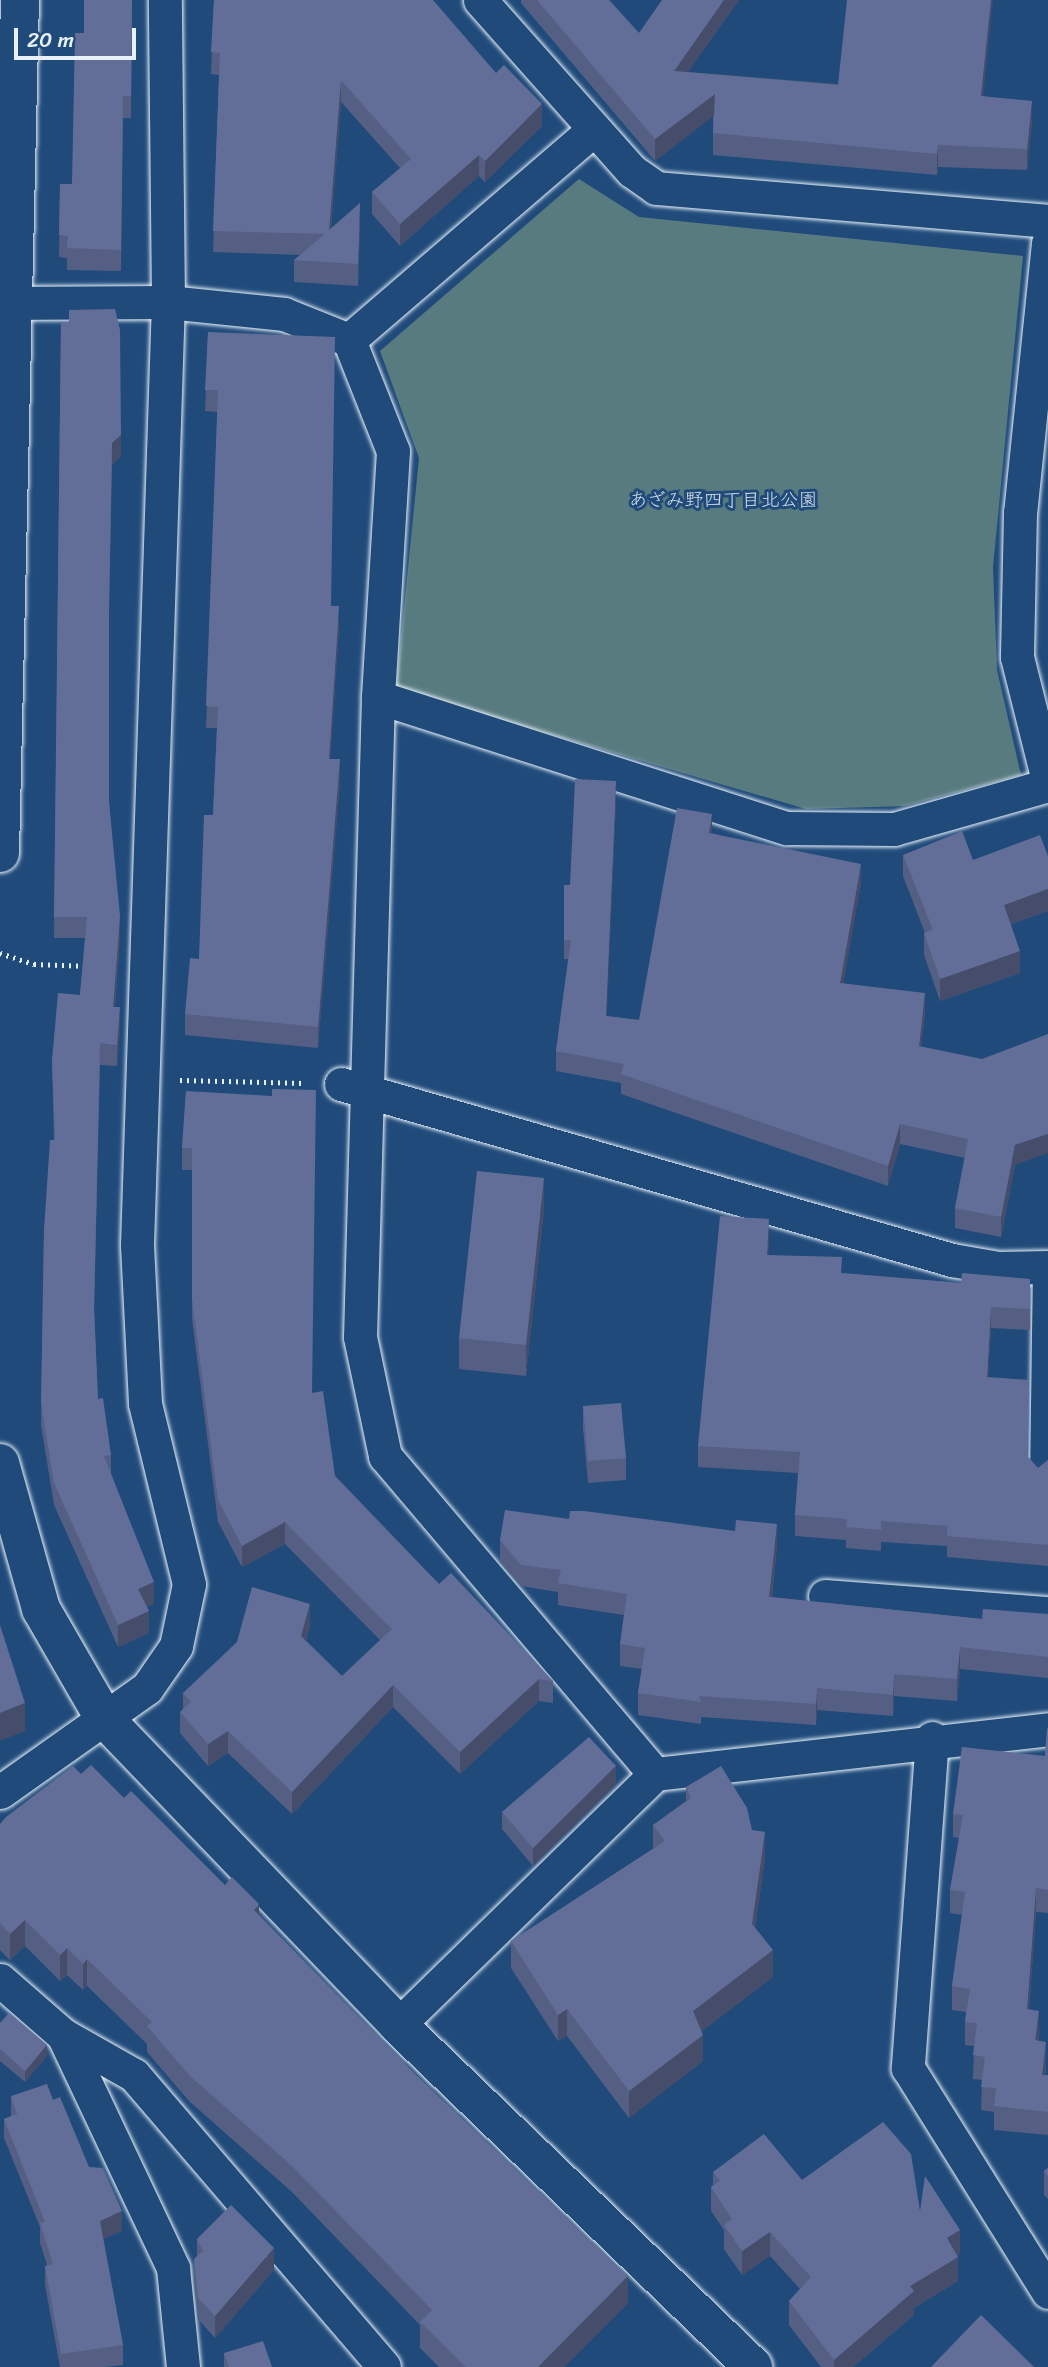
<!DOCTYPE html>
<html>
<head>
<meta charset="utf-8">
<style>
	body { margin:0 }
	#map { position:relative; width:1048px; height:2367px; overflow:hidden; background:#1f4a7a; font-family:Sriracha,"Klee One",sans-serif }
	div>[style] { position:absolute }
	.green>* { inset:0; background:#587b80 }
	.path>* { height:4.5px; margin-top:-2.25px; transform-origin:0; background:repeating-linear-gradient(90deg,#e8f1f8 0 2px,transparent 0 7px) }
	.roads { filter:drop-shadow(0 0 2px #e8f1f8) drop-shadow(0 0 2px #e8f1f8) }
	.lane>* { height:18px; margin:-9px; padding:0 9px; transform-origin:9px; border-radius:9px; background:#1f4a7a }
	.street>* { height:33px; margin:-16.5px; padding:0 16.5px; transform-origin:16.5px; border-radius:16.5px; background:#1f4a7a }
	.secondary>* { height:38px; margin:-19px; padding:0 19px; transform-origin:19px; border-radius:19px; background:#1f4a7a }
	.wall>* { inset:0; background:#555f83 }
	.shaded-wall>* { inset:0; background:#454d6a }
	.building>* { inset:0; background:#636e98 }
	span { translate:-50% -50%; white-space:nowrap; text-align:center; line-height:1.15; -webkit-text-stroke:6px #1f4a7a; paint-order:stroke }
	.park-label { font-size:19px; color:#d2dfe6 }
	.scale { position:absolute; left:14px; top:28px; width:122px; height:32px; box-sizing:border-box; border:4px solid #e8f1f8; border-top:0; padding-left:9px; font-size:21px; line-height:24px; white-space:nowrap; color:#e8f1f8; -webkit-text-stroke:5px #1f4a7a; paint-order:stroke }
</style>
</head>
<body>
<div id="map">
	<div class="green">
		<i style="clip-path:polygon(579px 179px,639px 217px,1023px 256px,993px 567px,997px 670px,1021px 775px,905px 806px,806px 809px,396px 689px,419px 458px,380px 351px)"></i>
	</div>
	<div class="path">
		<i style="left:0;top:953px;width:36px;rotate:18deg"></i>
		<i style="left:34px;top:964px;width:55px;rotate:2.1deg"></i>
		<i style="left:180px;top:1080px;width:124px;rotate:1.4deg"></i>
	</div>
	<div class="roads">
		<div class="lane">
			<i style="left:1039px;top:1478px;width:209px;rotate:-89.2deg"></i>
		</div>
		<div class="street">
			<i style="left:480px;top:0;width:229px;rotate:48.4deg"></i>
			<i style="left:632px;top:171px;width:29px;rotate:35deg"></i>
			<i style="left:656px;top:188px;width:393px;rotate:4.8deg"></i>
			<i style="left:1048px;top:243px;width:270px;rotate:95.9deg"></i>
			<i style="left:1020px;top:512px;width:145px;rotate:91.2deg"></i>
			<i style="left:1017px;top:657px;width:127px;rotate:75.9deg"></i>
			<i style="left:0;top:303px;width:168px;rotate:-0.3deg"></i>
			<i style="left:168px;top:302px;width:117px;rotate:5.9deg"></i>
			<i style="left:284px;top:314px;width:70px;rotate:21.8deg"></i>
			<i style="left:349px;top:340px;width:119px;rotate:68.4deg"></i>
			<i style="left:393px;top:451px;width:246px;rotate:93.5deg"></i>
			<i style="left:378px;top:697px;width:640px;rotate:91.61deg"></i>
			<i style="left:360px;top:1337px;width:122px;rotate:78.1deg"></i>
			<i style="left:385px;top:1456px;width:417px;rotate:49.7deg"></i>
			<i style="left:349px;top:340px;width:323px;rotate:-40.7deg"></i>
			<i style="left:378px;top:697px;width:429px;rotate:17.8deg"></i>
			<i style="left:787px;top:828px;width:107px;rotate:0.5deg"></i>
			<i style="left:894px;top:829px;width:160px;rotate:-15.9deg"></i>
			<i style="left:341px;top:1084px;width:636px;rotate:16.07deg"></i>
			<i style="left:952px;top:1260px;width:47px;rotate:9.9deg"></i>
			<i style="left:998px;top:1268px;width:50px;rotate:-1.1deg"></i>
			<i style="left:825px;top:1596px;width:224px;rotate:4.4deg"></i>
			<i style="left:932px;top:1738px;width:331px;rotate:94.2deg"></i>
			<i style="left:908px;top:2068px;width:264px;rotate:58deg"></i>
			<i style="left:0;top:1792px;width:180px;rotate:-35.3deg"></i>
			<i style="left:147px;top:1688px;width:51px;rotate:-55.4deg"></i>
			<i style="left:176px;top:1646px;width:63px;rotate:-78.2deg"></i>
			<i style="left:189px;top:1584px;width:186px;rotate:-103.7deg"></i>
			<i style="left:145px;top:1403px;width:158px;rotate:-92.9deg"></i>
			<i style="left:137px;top:1245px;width:944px;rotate:-88.12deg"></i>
			<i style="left:168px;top:302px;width:302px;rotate:-90.6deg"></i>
			<i style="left:0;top:1980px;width:84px;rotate:41.1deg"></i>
			<i style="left:63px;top:2035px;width:81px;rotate:29.4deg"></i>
			<i style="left:134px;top:2075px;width:384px;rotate:49.4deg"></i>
			<i style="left:398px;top:2025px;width:359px;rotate:-44.3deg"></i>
			<i style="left:655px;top:1774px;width:396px;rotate:-6.5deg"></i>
			<i style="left:63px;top:2035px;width:258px;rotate:64.7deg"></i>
			<i style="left:173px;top:2268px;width:100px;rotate:84.2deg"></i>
		</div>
		<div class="secondary">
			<i style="left:0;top:853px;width:853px;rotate:-88.66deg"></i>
			<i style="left:0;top:1463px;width:152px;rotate:74.3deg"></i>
			<i style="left:41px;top:1609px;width:126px;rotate:60deg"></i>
			<i style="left:104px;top:1718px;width:425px;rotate:46.2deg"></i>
			<i style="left:398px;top:2025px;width:493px;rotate:43.9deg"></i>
		</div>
	</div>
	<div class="wall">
		<i style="clip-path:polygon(132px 0,131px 118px,123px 118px,121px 271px,67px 270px,67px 258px,59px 257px,60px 184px,72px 184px,84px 33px)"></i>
		<i style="clip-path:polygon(214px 0,542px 126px,485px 182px,479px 176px,400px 246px,372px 214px,372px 192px,400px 168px,341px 102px,331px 228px,360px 224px,358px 286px,294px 282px,294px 260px,301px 255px,213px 252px,219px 75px,211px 74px)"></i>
		<i style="clip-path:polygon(521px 0,609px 0,639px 33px,739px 0,688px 72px,984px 96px,1032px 122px,1027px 170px,938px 167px,937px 175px,713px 155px,713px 116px,655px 161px,521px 3px)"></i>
		<i style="clip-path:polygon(61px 322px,121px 456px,112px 465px,109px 618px,109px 802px,120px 938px,115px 1007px,120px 1029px,117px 1066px,100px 1065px,94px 1314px,98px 1399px,111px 1455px,111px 1474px,154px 1604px,147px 1607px,149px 1633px,118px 1647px,54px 1505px,41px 1425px,44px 1230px,54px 1140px,52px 1060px,80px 995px,85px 938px,54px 938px)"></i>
		<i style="clip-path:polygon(208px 332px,331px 606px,339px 628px,330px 759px,340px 781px,318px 1048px,185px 1035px,185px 1014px,199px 959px,213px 815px,217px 728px,206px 728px,218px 412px,205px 411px)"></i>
		<i style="clip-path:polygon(616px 801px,606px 1016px,639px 1020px,712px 833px,861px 883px,843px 983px,925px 1013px,921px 1047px,1015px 1165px,1001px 1237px,955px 1228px,955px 1208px,965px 1158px,900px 1144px,888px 1186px,621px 1094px,621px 1083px,556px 1071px,556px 1051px,568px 959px,564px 959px,564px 885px,570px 885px)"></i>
		<i style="clip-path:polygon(903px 855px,973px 860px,1048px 911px,1011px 924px,1020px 973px,940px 1001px,924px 955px,924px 933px,925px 933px,903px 876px)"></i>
		<i style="clip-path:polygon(186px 1091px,312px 1393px,335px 1476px,439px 1584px,553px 1681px,553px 1703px,539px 1701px,460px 1774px,393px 1707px,292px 1814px,228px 1753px,208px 1766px,180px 1733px,180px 1712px,183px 1709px,183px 1693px,310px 1626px,306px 1641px,342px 1676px,380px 1640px,285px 1544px,242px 1567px,218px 1522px,192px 1319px,192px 1170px,182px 1170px,182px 1148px)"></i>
		<i style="clip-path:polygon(544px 1209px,526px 1376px,459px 1369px,459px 1338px)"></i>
		<i style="clip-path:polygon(769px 1240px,768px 1255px,842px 1273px,961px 1283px,1030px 1279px,1030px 1330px,991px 1328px,988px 1377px,1028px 1457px,1038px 1468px,1048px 1460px,1048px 1566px,947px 1557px,947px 1546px,881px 1542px,881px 1551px,846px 1548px,846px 1540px,795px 1536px,795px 1515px,798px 1473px,698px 1467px,698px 1446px)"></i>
		<i style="clip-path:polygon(583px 1406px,626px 1458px,626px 1480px,588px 1483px,583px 1428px)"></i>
		<i style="clip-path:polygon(569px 1519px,777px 1546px,772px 1597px,982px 1619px,1048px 1614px,1048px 1678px,960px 1669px,957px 1701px,894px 1696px,893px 1716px,817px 1710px,816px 1725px,701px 1717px,701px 1724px,638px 1715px,638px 1693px,642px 1669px,620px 1666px,620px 1644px,624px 1615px,558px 1605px,558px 1592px,521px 1586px,500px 1562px,500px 1540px)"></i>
		<i style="clip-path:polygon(1048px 1729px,1048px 1913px,1036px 1912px,1029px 2010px,1039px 2035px,1038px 2041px,1046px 2065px,1045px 2075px,1048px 2075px,1048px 2135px,994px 2130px,994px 2112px,981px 2110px,982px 2080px,973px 2079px,974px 2046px,965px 2045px,965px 2022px,966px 2012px,952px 2010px,952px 1986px,962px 1915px,950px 1913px,950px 1890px,959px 1838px,953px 1837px,953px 1814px,1045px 1756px)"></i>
		<i style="clip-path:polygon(81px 1774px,124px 1798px,259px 1915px,628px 2303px,564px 2367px,439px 2367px,420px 2348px,420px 2325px,292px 2192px,189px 2101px,147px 2052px,147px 2044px,87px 1986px,83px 1990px,67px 1975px,60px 1981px,25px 1946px,10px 1960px,0 1950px,0 1824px)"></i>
		<i style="clip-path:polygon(616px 1784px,533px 1866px,502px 1829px,502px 1812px)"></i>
		<i style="clip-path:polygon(686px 1787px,752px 1830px,765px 1858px,755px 1928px,773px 1977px,702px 2031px,703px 2061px,629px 2118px,567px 2036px,558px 2041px,511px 1968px,511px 1941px,653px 1849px,653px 1825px,686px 1801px)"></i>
		<i style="clip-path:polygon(0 2023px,47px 2056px,25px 2082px,0 2061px)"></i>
		<i style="clip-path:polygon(11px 2096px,53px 2100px,122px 2231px,103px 2239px,123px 2345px,123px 2365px,105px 2367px,60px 2367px,45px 2285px,45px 2266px,47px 2265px,40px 2243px,40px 2227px,4px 2138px,4px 2119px,11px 2116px)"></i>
		<i style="clip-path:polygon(1048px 2168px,1048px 2199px,1044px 2195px,1044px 2171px)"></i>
		<i style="clip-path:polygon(713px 2172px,802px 2180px,920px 2211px,960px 2254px,957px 2256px,958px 2281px,914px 2308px,914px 2315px,853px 2367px,821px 2367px,789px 2325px,789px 2301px,800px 2289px,770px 2256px,742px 2275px,724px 2249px,724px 2230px,711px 2211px,711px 2187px,713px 2185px)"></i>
		<i style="clip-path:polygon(197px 2239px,274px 2270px,215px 2338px,198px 2319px,194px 2281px,194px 2259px,197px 2256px)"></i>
		<i style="clip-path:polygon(224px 2353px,272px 2367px,224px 2367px)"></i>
	</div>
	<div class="shaded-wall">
		<i style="clip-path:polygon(724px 0,739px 0,674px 92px,674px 71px)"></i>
		<i style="clip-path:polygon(991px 0,993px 0,981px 118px,981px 96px)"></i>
		<i style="clip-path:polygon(341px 80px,341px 102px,329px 252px,329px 230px)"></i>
		<i style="clip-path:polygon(715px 94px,715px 115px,655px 161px,655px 139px)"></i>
		<i style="clip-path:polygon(1032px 101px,1032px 122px,1027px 170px,1027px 149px)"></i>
		<i style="clip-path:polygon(542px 104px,542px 126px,485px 182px,485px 161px)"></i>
		<i style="clip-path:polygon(938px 145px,938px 167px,937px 175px,937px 154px)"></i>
		<i style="clip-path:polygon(479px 155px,479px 176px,400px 246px,400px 224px)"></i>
		<i style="clip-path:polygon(360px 203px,360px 224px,358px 286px,358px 264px)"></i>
		<i style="clip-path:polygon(121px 435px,121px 456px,112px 465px,112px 443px)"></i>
		<i style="clip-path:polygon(339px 606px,339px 628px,329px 780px,329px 759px)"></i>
		<i style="clip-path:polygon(340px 759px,340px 781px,318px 1048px,318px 1027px)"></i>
		<i style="clip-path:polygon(616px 781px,616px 801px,606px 1036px,606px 1016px)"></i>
		<i style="clip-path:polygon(712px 814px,712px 834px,709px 833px)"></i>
		<i style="clip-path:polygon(861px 864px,861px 883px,840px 1003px,840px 983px)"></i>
		<i style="clip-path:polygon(1048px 889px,1048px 911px,1004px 926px,1004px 905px)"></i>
		<i style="clip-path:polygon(120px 916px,120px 938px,113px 1028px,113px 1007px)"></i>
		<i style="clip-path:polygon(1020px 951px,1020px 973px,940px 1001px,940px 979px)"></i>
		<i style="clip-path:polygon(925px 993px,925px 1013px,919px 1066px,919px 1046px)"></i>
		<i style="clip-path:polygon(120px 1007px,120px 1029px,117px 1066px,117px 1045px)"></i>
		<i style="clip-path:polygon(900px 1124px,900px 1144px,888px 1186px,888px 1166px)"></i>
		<i style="clip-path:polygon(1048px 1134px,1048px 1153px,1015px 1165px,1001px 1237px,1001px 1217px,1015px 1145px)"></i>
		<i style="clip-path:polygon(544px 1178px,544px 1209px,526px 1376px,526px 1345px)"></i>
		<i style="clip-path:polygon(769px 1219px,769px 1240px,767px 1276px,767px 1255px)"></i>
		<i style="clip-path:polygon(991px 1307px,991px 1328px,987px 1398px,987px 1377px)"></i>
		<i style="clip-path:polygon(285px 1522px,285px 1544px,242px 1567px,242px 1546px)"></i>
		<i style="clip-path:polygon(777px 1524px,777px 1546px,769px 1619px,769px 1597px)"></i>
		<i style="clip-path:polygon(154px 1582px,154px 1604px,138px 1610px,138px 1589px)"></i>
		<i style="clip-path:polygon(310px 1604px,310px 1626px,301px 1658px,301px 1636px)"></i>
		<i style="clip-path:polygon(149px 1611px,149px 1633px,118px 1647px,118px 1625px)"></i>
		<i style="clip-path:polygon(960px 1647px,960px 1669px,957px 1701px,957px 1679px)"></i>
		<i style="clip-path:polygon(894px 1674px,894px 1696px,893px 1716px,893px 1695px)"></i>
		<i style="clip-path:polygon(539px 1679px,539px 1701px,460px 1774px,460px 1752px)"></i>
		<i style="clip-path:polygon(393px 1685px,393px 1707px,292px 1814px,292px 1792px)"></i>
		<i style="clip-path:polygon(817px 1688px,817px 1710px,816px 1725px,816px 1704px)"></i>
		<i style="clip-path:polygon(25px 1703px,25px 1731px,0 1741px,0 1713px)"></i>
		<i style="clip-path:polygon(228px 1731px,228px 1753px,208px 1766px,208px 1744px)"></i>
		<i style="clip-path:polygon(616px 1766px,616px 1784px,533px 1866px,533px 1848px)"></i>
		<i style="clip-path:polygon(765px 1832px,765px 1858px,752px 1950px,752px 1924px)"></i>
		<i style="clip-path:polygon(1036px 1888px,1036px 1912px,1027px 2033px,1027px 2009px)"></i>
		<i style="clip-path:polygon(259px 1904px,259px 1931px,254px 1910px)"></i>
		<i style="clip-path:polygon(25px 1920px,25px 1946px,10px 1960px,10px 1934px)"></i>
		<i style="clip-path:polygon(67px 1948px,67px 1975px,60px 1981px,60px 1955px)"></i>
		<i style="clip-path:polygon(773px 1950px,773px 1977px,693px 2038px,693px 2011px)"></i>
		<i style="clip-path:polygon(87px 1959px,87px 1986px,83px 1990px,83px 1964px)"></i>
		<i style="clip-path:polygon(567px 2009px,567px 2036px,558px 2041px,558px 2015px)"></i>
		<i style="clip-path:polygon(1039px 2011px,1039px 2035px,1035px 2064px,1035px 2040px)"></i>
		<i style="clip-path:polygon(703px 2035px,703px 2061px,629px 2118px,629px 2091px)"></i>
		<i style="clip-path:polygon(1046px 2042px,1046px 2065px,1042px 2098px,1042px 2075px)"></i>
		<i style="clip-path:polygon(47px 2045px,47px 2056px,25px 2082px,25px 2071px)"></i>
		<i style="clip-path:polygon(122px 2211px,122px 2231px,100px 2240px,100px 2221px)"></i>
		<i style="clip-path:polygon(960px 2230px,960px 2254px,947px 2262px,947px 2238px)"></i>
		<i style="clip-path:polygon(770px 2232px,770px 2256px,742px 2275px,742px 2251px)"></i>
		<i style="clip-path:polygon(274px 2248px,274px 2270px,215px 2338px,215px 2316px)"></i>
		<i style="clip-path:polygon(958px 2257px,958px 2281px,914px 2308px,914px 2315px,853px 2367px,834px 2367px,834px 2360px,910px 2286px)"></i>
		<i style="clip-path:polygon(628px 2276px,628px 2303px,564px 2367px,538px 2367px)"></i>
	</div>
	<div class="building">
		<i style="clip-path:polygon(84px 0,132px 0,131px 96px,123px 96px,121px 250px,67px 248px,68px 236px,59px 235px,60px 184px,72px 184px,75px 33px,84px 33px)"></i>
		<i style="clip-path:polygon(214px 0,433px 0,496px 73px,504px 65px,542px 104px,485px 161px,479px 155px,400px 224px,372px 192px,411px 159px,341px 80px,329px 230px,360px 203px,358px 264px,294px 260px,325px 234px,213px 231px,220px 53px,211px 52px)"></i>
		<i style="clip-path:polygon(537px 0,609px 0,639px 33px,662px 0,724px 0,674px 71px,838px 85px,847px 0,991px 0,981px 96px,1032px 101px,1027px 149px,938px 145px,937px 154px,713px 133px,715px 94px,655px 139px)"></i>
		<i style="clip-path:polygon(115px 309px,120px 330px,121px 435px,112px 443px,109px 599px,109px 802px,120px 916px,113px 1007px,120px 1007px,117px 1045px,100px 1043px,94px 1306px,98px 1399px,103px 1398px,111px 1455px,104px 1456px,154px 1582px,138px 1589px,149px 1611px,118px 1625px,54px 1483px,41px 1403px,44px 1230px,50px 1140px,55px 1140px,52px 1060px,58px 993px,80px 995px,87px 917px,54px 917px,61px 322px,69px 323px,69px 310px)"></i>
		<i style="clip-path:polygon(208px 332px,335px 337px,331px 606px,339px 606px,329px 759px,340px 759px,318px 1027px,185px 1014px,190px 958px,199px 959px,204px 815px,213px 815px,218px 707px,206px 706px,218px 390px,205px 390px)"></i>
		<i style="clip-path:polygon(575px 779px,616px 781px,606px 1016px,639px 1020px,677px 808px,712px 814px,709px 833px,861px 864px,840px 983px,925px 993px,919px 1046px,982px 1059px,1048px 1034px,1048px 1134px,1015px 1145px,1001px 1217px,955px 1208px,968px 1139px,900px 1124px,888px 1166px,621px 1074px,624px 1064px,556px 1051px,571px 940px,564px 940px,564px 885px,570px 885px)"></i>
		<i style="clip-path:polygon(962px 831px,973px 860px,1040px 835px,1048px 856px,1048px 889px,1004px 905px,1020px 951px,940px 979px,924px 933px,933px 930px,903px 855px)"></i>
		<i style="clip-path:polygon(272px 1089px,316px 1090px,312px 1393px,323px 1391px,335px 1476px,439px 1584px,451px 1573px,553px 1681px,539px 1679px,460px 1752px,393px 1685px,292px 1792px,228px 1731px,208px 1744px,180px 1712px,191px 1702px,183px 1693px,237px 1642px,252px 1587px,310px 1604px,301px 1636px,342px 1676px,392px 1629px,285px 1522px,242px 1546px,218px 1500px,192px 1298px,192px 1148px,182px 1148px,186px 1091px,272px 1096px)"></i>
		<i style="clip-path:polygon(477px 1171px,544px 1178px,526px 1345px,459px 1338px)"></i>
		<i style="clip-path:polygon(720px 1216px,769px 1219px,767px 1255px,842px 1257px,841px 1273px,961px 1283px,962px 1273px,1030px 1279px,1030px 1309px,991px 1307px,987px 1377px,1029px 1380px,1028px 1457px,1038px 1468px,1048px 1460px,1048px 1545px,947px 1536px,948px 1526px,881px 1521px,881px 1530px,846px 1527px,847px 1519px,795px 1515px,800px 1452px,698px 1446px)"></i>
		<i style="clip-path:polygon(621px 1403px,626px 1458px,588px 1461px,583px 1406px)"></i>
		<i style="clip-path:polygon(505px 1510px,569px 1519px,570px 1511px,584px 1511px,735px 1531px,736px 1520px,777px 1524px,769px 1597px,982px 1619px,983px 1609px,1048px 1614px,1048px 1657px,960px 1647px,957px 1679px,894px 1674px,893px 1695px,817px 1688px,816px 1704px,699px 1696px,701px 1702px,638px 1693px,645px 1648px,620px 1644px,627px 1594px,558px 1583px,561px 1570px,521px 1565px,500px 1540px)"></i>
		<i style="clip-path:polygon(0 1625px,25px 1703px,0 1713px)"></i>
		<i style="clip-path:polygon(1047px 1728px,1048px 1729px,1048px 1890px,1036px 1888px,1027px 2009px,1039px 2011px,1035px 2040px,1046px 2042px,1042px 2075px,1048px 2075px,1048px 2112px,994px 2106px,996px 2088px,981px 2087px,985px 2057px,973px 2055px,977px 2023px,965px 2022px,970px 1989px,952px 1986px,965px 1892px,950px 1890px,963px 1815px,953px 1814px,962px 1747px,1045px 1756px)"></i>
		<i style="clip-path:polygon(589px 1737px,616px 1766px,533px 1848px,502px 1812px)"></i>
		<i style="clip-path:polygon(91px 1765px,124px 1798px,131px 1791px,225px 1885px,232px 1877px,259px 1904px,254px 1910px,415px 2074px,628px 2276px,538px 2367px,466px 2367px,420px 2322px,432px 2310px,292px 2166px,189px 2075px,147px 2026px,152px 2022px,87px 1959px,83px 1964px,67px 1948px,60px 1955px,25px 1920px,10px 1934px,0 1923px,0 1824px,6px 1817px,73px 1766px,81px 1774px)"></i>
		<i style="clip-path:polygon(721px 1766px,747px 1808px,752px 1830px,765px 1832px,752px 1924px,773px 1950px,693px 2011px,703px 2035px,629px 2091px,567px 2009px,558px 2015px,511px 1941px,665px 1841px,653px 1825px,691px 1798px,686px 1787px)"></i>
		<i style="clip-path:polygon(9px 2013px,47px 2045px,25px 2071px,0 2049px,0 2023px)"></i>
		<i style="clip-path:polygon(47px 2084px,53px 2100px,60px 2097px,89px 2167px,103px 2168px,122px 2211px,100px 2221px,123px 2345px,61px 2354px,45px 2266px,53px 2264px,40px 2223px,45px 2222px,4px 2119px,17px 2114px,11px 2096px)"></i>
		<i style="clip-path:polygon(883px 2122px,911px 2154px,920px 2211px,925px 2176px,960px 2230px,947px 2238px,958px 2257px,910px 2286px,914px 2291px,834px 2360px,789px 2301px,811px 2277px,770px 2232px,742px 2251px,724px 2225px,732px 2219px,711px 2187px,720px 2181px,713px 2172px,764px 2134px,802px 2180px)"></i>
		<i style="clip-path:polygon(1048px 2168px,1048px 2176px,1044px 2171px)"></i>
		<i style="clip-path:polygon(231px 2205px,274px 2248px,215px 2316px,198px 2298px,194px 2259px,203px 2251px,197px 2239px)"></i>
		<i style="clip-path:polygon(981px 2315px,1034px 2367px,931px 2367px)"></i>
		<i style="clip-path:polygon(263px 2341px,272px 2367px,229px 2367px,224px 2353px)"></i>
	</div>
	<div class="park-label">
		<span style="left:723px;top:500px">あざみ野四丁目北公園</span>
	</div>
	<div class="scale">20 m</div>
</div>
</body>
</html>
